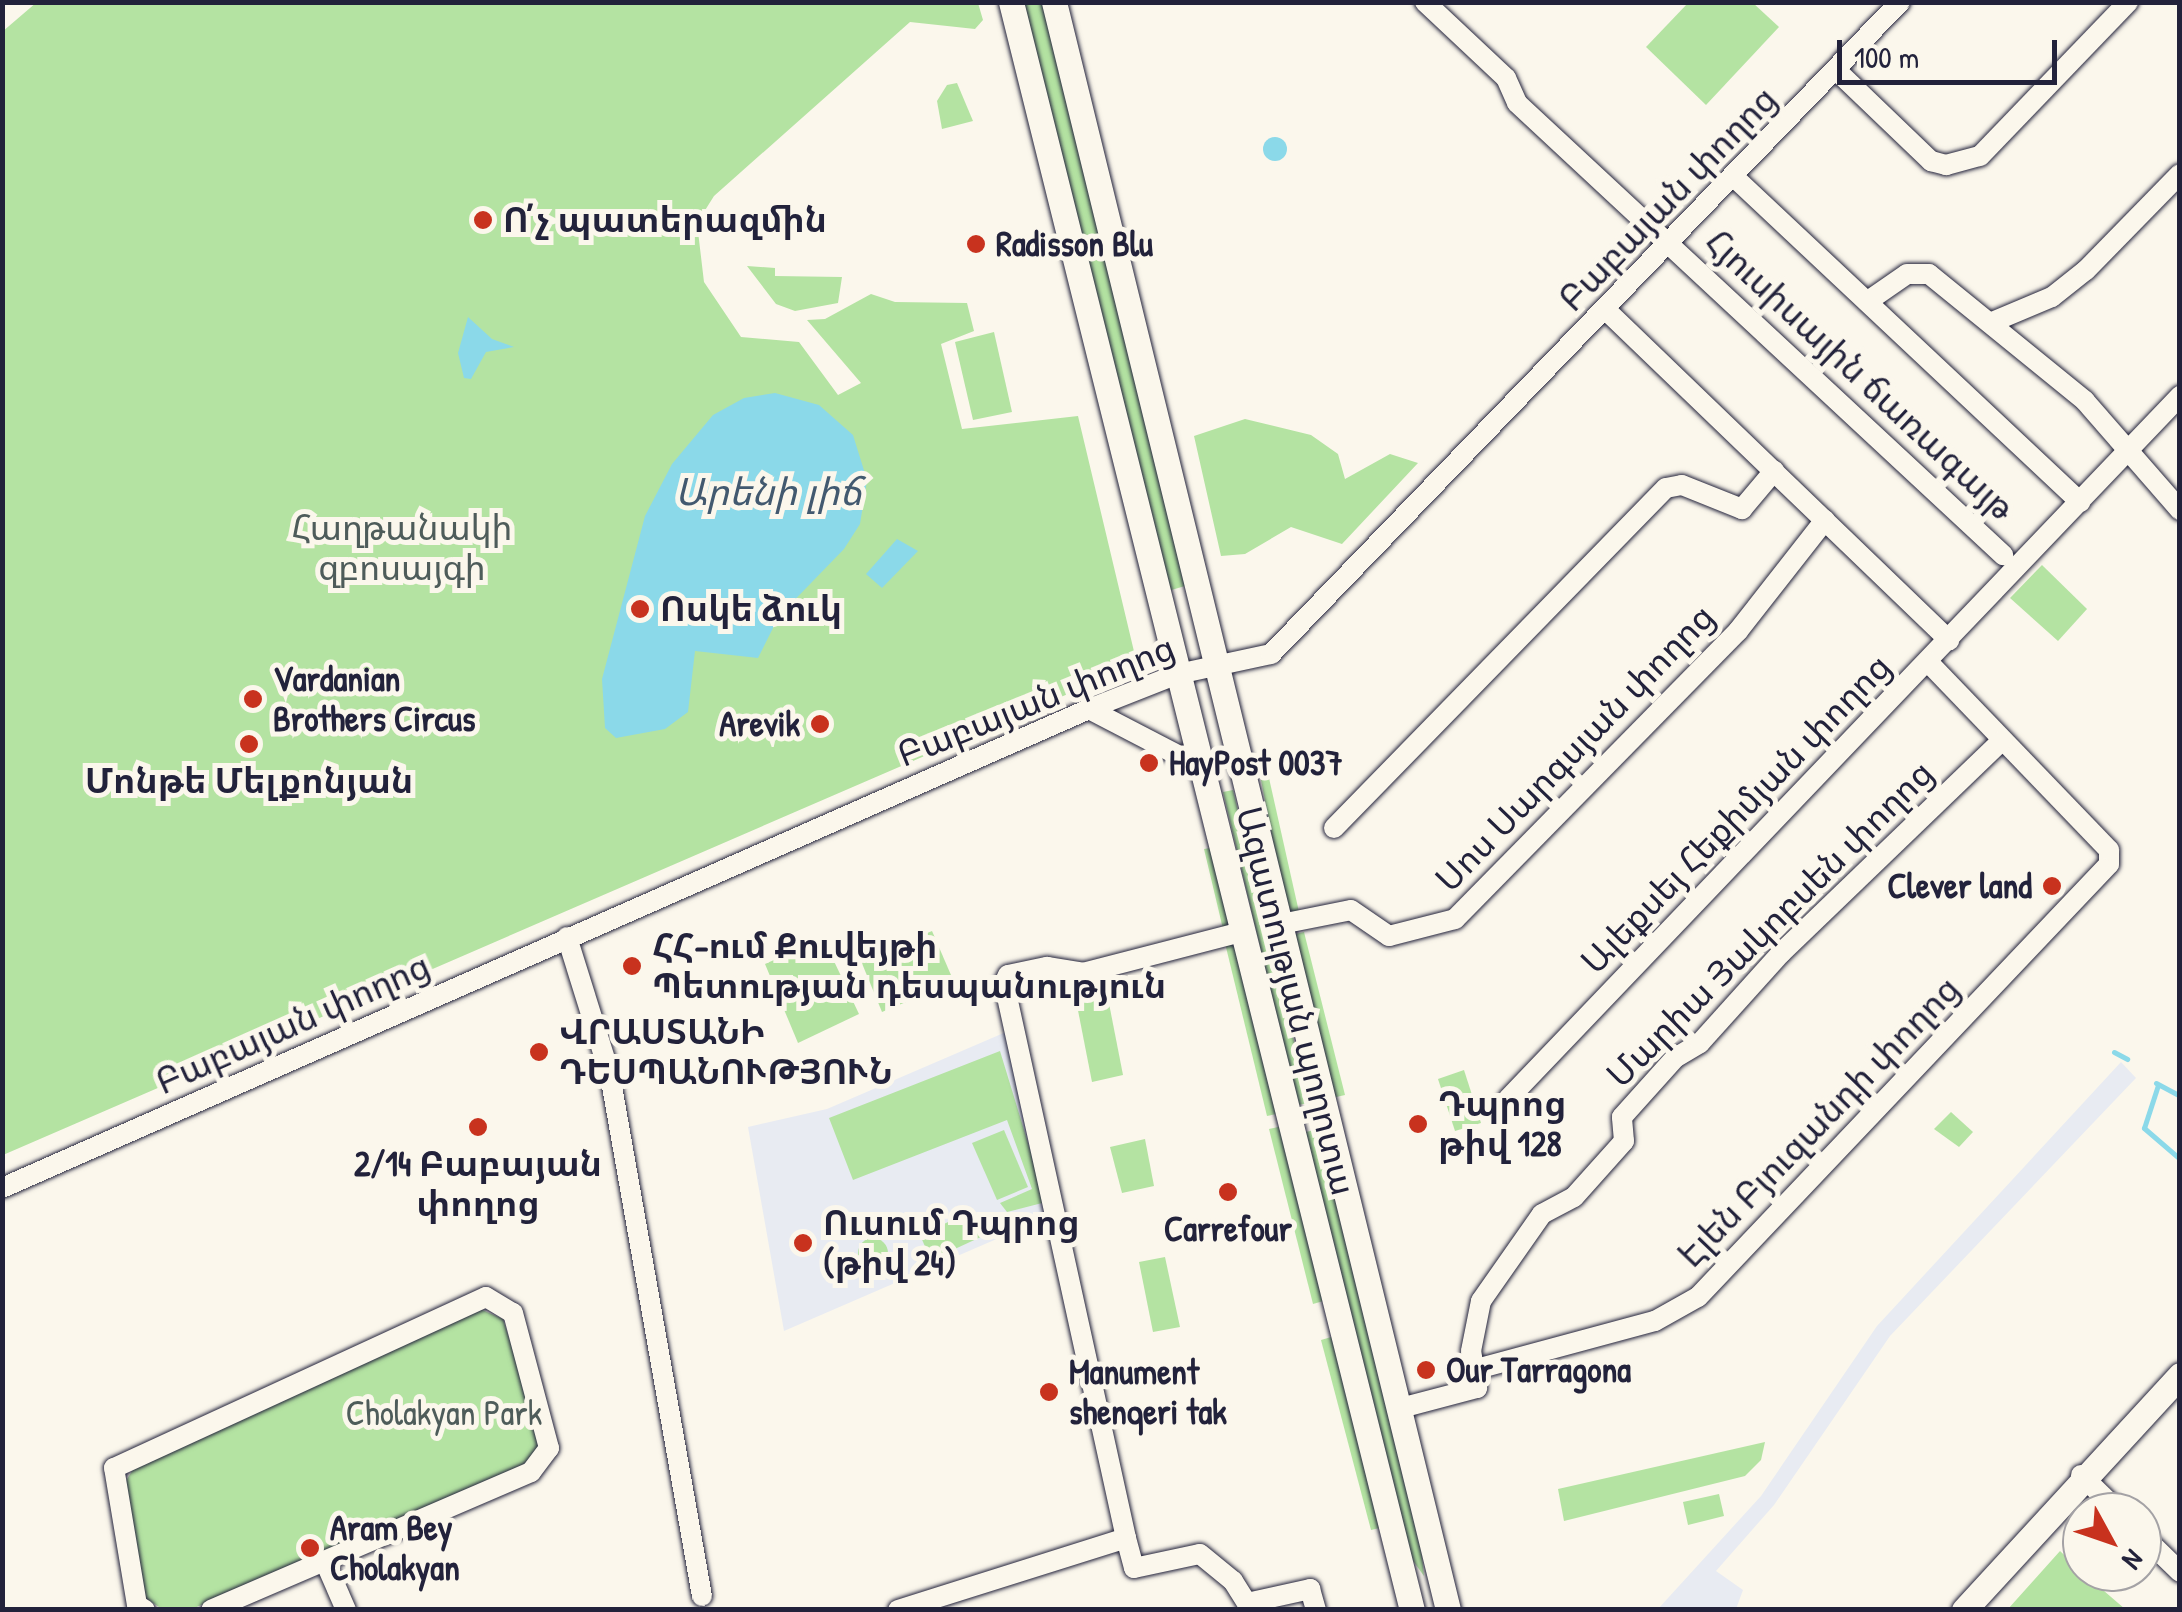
<!DOCTYPE html>
<html>
<head>
<meta charset="utf-8">
<style>
	body { margin:0 }
	#map { position:relative; width:2182px; height:1612px; overflow:hidden; background:#fbf7ec; font-family:"Patrick Hand","Noto Sans Armenian",sans-serif }
	div>[style] { position:absolute }
	.built>* { inset:0; background:#e8ebf2 }
	.green>* { inset:0; background:#b4e3a2 }
	.round { border-radius:50% }
	.water>* { inset:0; background:#8bd9e9 }
	.stream>* { height:5px; margin:-2.5px; padding:0 2.5px; transform-origin:2.5px; border-radius:2.5px; background:#8bd9e9 }
	.roads { filter:drop-shadow(0 0 2px #22223b) drop-shadow(0 0 2px #22223b) }
	.minor>* { height:20px; margin:-10px; padding:0 10px; transform-origin:10px; border-radius:10px; background:#fbf7ec }
	.major>* { height:25px; margin:-12.5px; padding:0 12.5px; transform-origin:12.5px; border-radius:12.5px; background:#fbf7ec }
	.dots>* { width:28px; height:28px; translate:-50% -50%; box-sizing:border-box; border:5px solid #fbf7ec; border-radius:50% }
	span { translate:-50% -50%; white-space:nowrap; text-align:center; line-height:1.15; -webkit-text-stroke:10px #fbf7ec; paint-order:stroke }
	.street-label { font-size:35px; color:#22223b }
	.poi-label { font-size:35px; color:#22223b; font-weight:700 }
	.left { translate:0 -50%; text-align:left }
	.right { translate:-100% -50%; text-align:right }
	.park-label { font-size:35px; color:#4e5c5a }
	.water-label { font-size:38px; color:#42596f; font-style:italic }
	.frame { position:absolute; inset:0; border:5px solid #22223b; pointer-events:none }
	.north { position:absolute; left:2062px; top:1492px; width:100px; height:100px; box-sizing:border-box; background:#fbf7ec; border:2px solid #a4a2a5; border-radius:50%; rotate:130deg; font-size:28px; font-weight:700; line-height:40px; text-align:center; color:#22223b }
	.north::after { content:''; display:block; margin:auto; width:35px; height:45px; background:#c8321e; clip-path:polygon(50% 0,100% 100%,50% 72%,0 100%) }
	.scale { position:absolute; left:1837px; top:40px; width:220px; height:45px; box-sizing:border-box; border:5px solid #22223b; border-top:0; padding-left:12px; font-size:30px; line-height:35px; white-space:nowrap; color:#22223b; -webkit-text-stroke:8px #fbf7ec; paint-order:stroke }
</style>
</head>
<body>
<div id="map">
	<div class="built">
		<i style="clip-path:polygon(1006px 1032px,1052px 1215px,784px 1331px,748px 1127px,827px 1109px)"></i>
		<i style="clip-path:polygon(2121px 1062px,2136px 1078px,1890px 1336px,1774px 1505px,1716px 1571px,1743px 1590px,1736px 1609px,1658px 1609px,1761px 1496px,1877px 1326px)"></i>
	</div>
	<div class="green">
		<i style="clip-path:polygon(37px 2px,978px 3px,983px 20px,975px 29px,910px 22px,714px 196px,697px 223px,704px 282px,741px 337px,799px 342px,838px 395px,861px 383px,807px 320px,825px 319px,871px 294px,895px 302px,967px 303px,974px 331px,941px 344px,962px 429px,1078px 416px,1137px 664px,3px 1155px,2px 32px)"></i>
		<i style="clip-path:polygon(1024px 3px,1043px 3px,1185px 586px,1168px 591px)"></i>
		<i style="clip-path:polygon(1688px 3px,1753px 3px,1779px 27px,1706px 105px,1646px 47px)"></i>
		<i style="clip-path:polygon(957px 83px,973px 121px,942px 129px,937px 101px,947px 85px)"></i>
		<i style="clip-path:polygon(747px 266px,775px 268px,775px 276px,842px 277px,838px 303px,795px 311px,776px 304px)"></i>
		<i style="clip-path:polygon(994px 332px,1012px 412px,973px 420px,955px 342px)"></i>
		<i style="clip-path:polygon(1245px 419px,1311px 435px,1338px 454px,1345px 479px,1390px 454px,1418px 463px,1342px 544px,1291px 527px,1245px 554px,1221px 556px,1194px 436px)"></i>
		<i style="clip-path:polygon(2042px 565px,2087px 609px,2058px 641px,2010px 598px)"></i>
		<i style="clip-path:polygon(1269px 778px,1299px 912px,1287px 914px,1261px 780px)"></i>
		<i style="clip-path:polygon(1233px 790px,1309px 1103px,1298px 1105px,1223px 792px)"></i>
		<i style="clip-path:polygon(1216px 847px,1235px 926px,1223px 929px,1204px 849px)"></i>
		<i style="clip-path:polygon(932px 931px,954px 982px,882px 1012px,861px 961px)"></i>
		<i style="clip-path:polygon(1304px 932px,1345px 1095px,1332px 1098px,1291px 935px)"></i>
		<i style="clip-path:polygon(1238px 935px,1281px 1113px,1267px 1116px,1224px 939px)"></i>
		<i style="clip-path:polygon(823px 938px,859px 1014px,798px 1043px,765px 964px)"></i>
		<i style="clip-path:polygon(1105px 983px,1123px 1075px,1092px 1082px,1074px 990px)"></i>
		<i style="clip-path:polygon(1000px 1051px,1046px 1202px,1007px 1212px,1000px 1203px,1032px 1189px,1007px 1120px,853px 1180px,829px 1118px)"></i>
		<i style="clip-path:polygon(1464px 1070px,1481px 1123px,1455px 1131px,1438px 1079px)"></i>
		<i style="clip-path:polygon(1951px 1112px,1973px 1132px,1959px 1147px,1934px 1129px)"></i>
		<i style="clip-path:polygon(1283px 1126px,1327px 1300px,1313px 1304px,1269px 1129px)"></i>
		<i style="clip-path:polygon(1318px 1129px,1422px 1555px,1424px 1576px,1411px 1558px,1306px 1132px)"></i>
		<i style="clip-path:polygon(1004px 1130px,1028px 1187px,997px 1200px,972px 1143px)"></i>
		<i style="clip-path:polygon(1145px 1139px,1154px 1186px,1122px 1193px,1110px 1147px)"></i>
		<i style="clip-path:polygon(972px 1211px,983px 1236px,931px 1260px,920px 1235px)"></i>
		<i class="round" style="left:858px;top:1238px;width:30px;height:30px"></i>
		<i style="clip-path:polygon(1165px 1257px,1180px 1327px,1153px 1332px,1139px 1262px)"></i>
		<i style="clip-path:polygon(480px 1309px,503px 1319px,542px 1443px,528px 1465px,192px 1609px,162px 1609px,144px 1597px,124px 1484px,137px 1463px)"></i>
		<i style="clip-path:polygon(1338px 1335px,1388px 1526px,1371px 1530px,1321px 1340px)"></i>
		<i style="clip-path:polygon(1765px 1442px,1761px 1460px,1745px 1476px,1564px 1521px,1558px 1489px)"></i>
		<i style="clip-path:polygon(1719px 1494px,1724px 1516px,1688px 1525px,1683px 1502px)"></i>
		<i style="clip-path:polygon(2060px 1551px,2082px 1572px,2125px 1609px,2008px 1609px)"></i>
	</div>
	<div class="water">
		<i class="round" style="left:1263px;top:137px;width:24px;height:24px"></i>
		<i style="clip-path:polygon(468px 317px,492px 339px,514px 347px,486px 352px,471px 379px,464px 378px,458px 353px)"></i>
		<i style="clip-path:polygon(775px 393px,819px 405px,853px 435px,867px 480px,860px 524px,844px 549px,779px 616px,758px 658px,695px 651px,688px 712px,665px 729px,616px 738px,605px 728px,602px 679px,645px 516px,672px 464px,713px 415px,744px 398px)"></i>
		<i style="clip-path:polygon(897px 539px,918px 551px,882px 588px,866px 574px)"></i>
	</div>
	<div class="stream">
		<i style="left:2114px;top:1052px;width:15px;rotate:28deg"></i>
		<i style="left:2156px;top:1083px;width:27px;rotate:28deg"></i>
		<i style="left:2158px;top:1085px;width:45px;rotate:108deg"></i>
		<i style="left:2144px;top:1128px;width:48px;rotate:40.7deg"></i>
	</div>
	<div class="roads">
		<div class="minor">
			<i style="left:1425px;top:2px;width:111px;rotate:43.2deg"></i>
			<i style="left:1506px;top:78px;width:27px;rotate:66deg"></i>
			<i style="left:1517px;top:103px;width:664px;rotate:42.92deg"></i>
			<i style="left:1836px;top:70px;width:132px;rotate:43.8deg"></i>
			<i style="left:1931px;top:161px;width:16px;rotate:15deg"></i>
			<i style="left:1946px;top:165px;width:35px;rotate:-15deg"></i>
			<i style="left:1980px;top:156px;width:214px;rotate:-46.1deg"></i>
			<i style="left:1734px;top:177px;width:475px;rotate:43.2deg"></i>
			<i style="left:1868px;top:301px;width:47px;rotate:-34.7deg"></i>
			<i style="left:1907px;top:274px;width:22px"></i>
			<i style="left:1929px;top:274px;width:201px;rotate:39.1deg"></i>
			<i style="left:2085px;top:401px;width:145px;rotate:48.9deg"></i>
			<i style="left:1607px;top:311px;width:475px;rotate:43.9deg"></i>
			<i style="left:1990px;top:323px;width:67px;rotate:-22.8deg"></i>
			<i style="left:2052px;top:297px;width:43px;rotate:-38.5deg"></i>
			<i style="left:2086px;top:270px;width:134px;rotate:-45.6deg"></i>
			<i style="left:1089px;top:709px;width:128px;rotate:27.4deg"></i>
			<i style="left:1334px;top:828px;width:475px;rotate:-45.7deg"></i>
			<i style="left:1666px;top:488px;width:16px;rotate:-11deg"></i>
			<i style="left:1682px;top:485px;width:65px;rotate:21.8deg"></i>
			<i style="left:1742px;top:509px;width:50px;rotate:-49.9deg"></i>
			<i style="left:1276px;top:925px;width:76px;rotate:-11.3deg"></i>
			<i style="left:1351px;top:910px;width:46px;rotate:34.4deg"></i>
			<i style="left:1389px;top:936px;width:68px;rotate:-14.4deg"></i>
			<i style="left:1455px;top:919px;width:404px;rotate:-45.5deg"></i>
			<i style="left:1738px;top:631px;width:141px;rotate:-51.9deg"></i>
			<i style="left:567px;top:937px;width:145px;rotate:72.7deg"></i>
			<i style="left:610px;top:1075px;width:529px;rotate:79.99deg"></i>
			<i style="left:1508px;top:1099px;width:973px;rotate:-46.29deg"></i>
			<i style="left:2px;top:1188px;width:1188px;rotate:-23.78deg"></i>
			<i style="left:1089px;top:709px;width:96px;rotate:-21.5deg"></i>
			<i style="left:1178px;top:674px;width:95px;rotate:-12.1deg"></i>
			<i style="left:1271px;top:654px;width:906px;rotate:-46.03deg"></i>
			<i style="left:1473px;top:1370px;width:188px;rotate:-15.1deg"></i>
			<i style="left:1655px;top:1321px;width:49px;rotate:-29.2deg"></i>
			<i style="left:1698px;top:1297px;width:597px;rotate:-46.49deg"></i>
			<i style="left:2109px;top:864px;width:14px;rotate:-90deg"></i>
			<i style="left:2109px;top:850px;width:261px;rotate:-133.9deg"></i>
			<i style="left:1397px;top:1409px;width:83px;rotate:-14.7deg"></i>
			<i style="left:1477px;top:1388px;width:37px;rotate:-99deg"></i>
			<i style="left:1471px;top:1351px;width:51px;rotate:-78.7deg"></i>
			<i style="left:1481px;top:1301px;width:106px;rotate:-55deg"></i>
			<i style="left:1542px;top:1214px;width:36px;rotate:-28deg"></i>
			<i style="left:1574px;top:1197px;width:75px;rotate:-48.2deg"></i>
			<i style="left:1624px;top:1141px;width:24px;rotate:-95deg"></i>
			<i style="left:1622px;top:1117px;width:79px;rotate:-48.1deg"></i>
			<i style="left:1675px;top:1058px;width:29px;rotate:-31deg"></i>
			<i style="left:1700px;top:1043px;width:121px;rotate:-48deg"></i>
			<i style="left:1781px;top:953px;width:307px;rotate:-43.9deg"></i>
			<i style="left:2081px;top:1475px;width:53px;rotate:44.2deg"></i>
			<i style="left:2142px;top:1535px;width:53px;rotate:44.2deg"></i>
			<i style="left:1126px;top:1538px;width:568px;rotate:-102.4deg"></i>
			<i style="left:1004px;top:983px;width:9px;rotate:-63deg"></i>
			<i style="left:1008px;top:975px;width:40px;rotate:-12deg"></i>
			<i style="left:1047px;top:967px;width:36px;rotate:9deg"></i>
			<i style="left:1083px;top:973px;width:164px;rotate:-14.5deg"></i>
			<i style="left:326px;top:1564px;width:50px;rotate:66.5deg"></i>
			<i style="left:145px;top:1610px;width:9px;rotate:-148deg"></i>
			<i style="left:137px;top:1605px;width:139px;rotate:-99.5deg"></i>
			<i style="left:114px;top:1468px;width:409px;rotate:-24.7deg"></i>
			<i style="left:486px;top:1297px;width:31px;rotate:31deg"></i>
			<i style="left:513px;top:1313px;width:140px;rotate:75.1deg"></i>
			<i style="left:549px;top:1448px;width:30px;rotate:127deg"></i>
			<i style="left:531px;top:1472px;width:348px;rotate:156.7deg"></i>
			<i style="left:898px;top:1610px;width:239px;rotate:-17.5deg"></i>
			<i style="left:1126px;top:1538px;width:31px;rotate:75deg"></i>
			<i style="left:1134px;top:1568px;width:67px;rotate:-12deg"></i>
			<i style="left:1200px;top:1554px;width:43px;rotate:39.3deg"></i>
			<i style="left:1233px;top:1581px;width:26px;rotate:58deg"></i>
			<i style="left:1247px;top:1603px;width:65px;rotate:-12.5deg"></i>
			<i style="left:1310px;top:1589px;width:22px;rotate:74deg"></i>
		</div>
		<div class="major">
			<i style="left:1011px;top:2px;width:1657px;rotate:76deg"></i>
			<i style="left:1054px;top:2px;width:1656px;rotate:76.23deg"></i>
			<i style="left:1964px;top:1610px;width:319px;rotate:-47.4deg"></i>
		</div>
	</div>
	<div class="dots">
		<i style="left:483px;top:220px;background:#c8321e"></i>
		<i style="left:976px;top:244px;background:#c8321e"></i>
		<i style="left:640px;top:609px;background:#c8321e"></i>
		<i style="left:253px;top:699px;background:#c8321e"></i>
		<i style="left:820px;top:724px;background:#c8321e"></i>
		<i style="left:249px;top:744px;background:#c8321e"></i>
		<i style="left:1149px;top:763px;background:#c8321e"></i>
		<i style="left:2052px;top:886px;background:#c8321e"></i>
		<i style="left:632px;top:966px;background:#c8321e"></i>
		<i style="left:539px;top:1052px;background:#c8321e"></i>
		<i style="left:1418px;top:1124px;background:#c8321e"></i>
		<i style="left:478px;top:1127px;background:#c8321e"></i>
		<i style="left:1228px;top:1192px;background:#c8321e"></i>
		<i style="left:803px;top:1243px;background:#c8321e"></i>
		<i style="left:1426px;top:1370px;background:#c8321e"></i>
		<i style="left:1049px;top:1392px;background:#c8321e"></i>
		<i style="left:310px;top:1548px;background:#c8321e"></i>
	</div>
	<div class="street-label">
		<span style="left:1668px;top:199px;rotate:-46deg">Բաբայան փողոց</span>
		<span style="left:1860px;top:375px;rotate:43deg">Հյուսիսային ճառագայթ</span>
		<span style="left:1036px;top:701px;rotate:-22deg">Բաբայան փողոց</span>
		<span style="left:1575px;top:748px;rotate:-46deg">Սոս Սարգսյան փողոց</span>
		<span style="left:1736px;top:814px;rotate:-46deg">Ալեքսեյ Հեքիմյան փողոց</span>
		<span style="left:1770px;top:924px;rotate:-45deg">Մարիա Յակոբսեն փողոց</span>
		<span style="left:1296px;top:1001px;rotate:76deg">Ազատության պողոտա</span>
		<span style="left:293px;top:1024px;rotate:-24deg">Բաբայան փողոց</span>
		<span style="left:1819px;top:1122px;rotate:-46deg">Էլեն Բյուզանդի փողոց</span>
	</div>
	<div class="poi-label">
		<span class="left" style="left:503px;top:220px">Ո՛չ պատերազմին</span>
		<span class="left" style="left:996px;top:244px">Radisson Blu</span>
		<span class="left" style="left:660px;top:609px">Ոսկե ձուկ</span>
		<span class="left" style="left:273px;top:699px">Vardanian<br>Brothers Circus</span>
		<span class="right" style="left:800px;top:724px">Arevik</span>
		<span class="left" style="left:1169px;top:763px">HayPost 0037</span>
		<span style="left:249px;top:781px">Մոնթե Մելքոնյան</span>
		<span class="right" style="left:2032px;top:886px">Clever land</span>
		<span class="left" style="left:652px;top:966px">ՀՀ-ում Քուվեյթի<br>Պետության դեսպանություն</span>
		<span class="left" style="left:559px;top:1052px">ՎՐԱՍՏԱՆԻ<br>ԴԵՍՊԱՆՈՒԹՅՈՒՆ</span>
		<span class="left" style="left:1438px;top:1124px">Դպրոց<br>թիվ 128</span>
		<span style="left:478px;top:1184px">2/14 Բաբայան<br>փողոց</span>
		<span class="left" style="left:823px;top:1243px">Ուսում Դպրոց<br>(թիվ 24)</span>
		<span style="left:1228px;top:1229px">Carrefour</span>
		<span class="left" style="left:1446px;top:1370px">Our Tarragona</span>
		<span class="left" style="left:1069px;top:1392px">Manument<br>shenqeri tak</span>
		<span class="left" style="left:330px;top:1548px">Aram Bey<br>Cholakyan</span>
	</div>
	<div class="park-label">
		<span style="left:402px;top:548px">Հաղթանակի<br>զբոսայգի</span>
		<span style="left:444px;top:1413px">Cholakyan Park</span>
	</div>
	<div class="water-label">
		<span style="left:768px;top:492px">Արենի լիճ</span>
	</div>
	<div class="frame"></div>
	<div class="north">N</div>
	<div class="scale">100 m</div>
</div>
</body>
</html>
